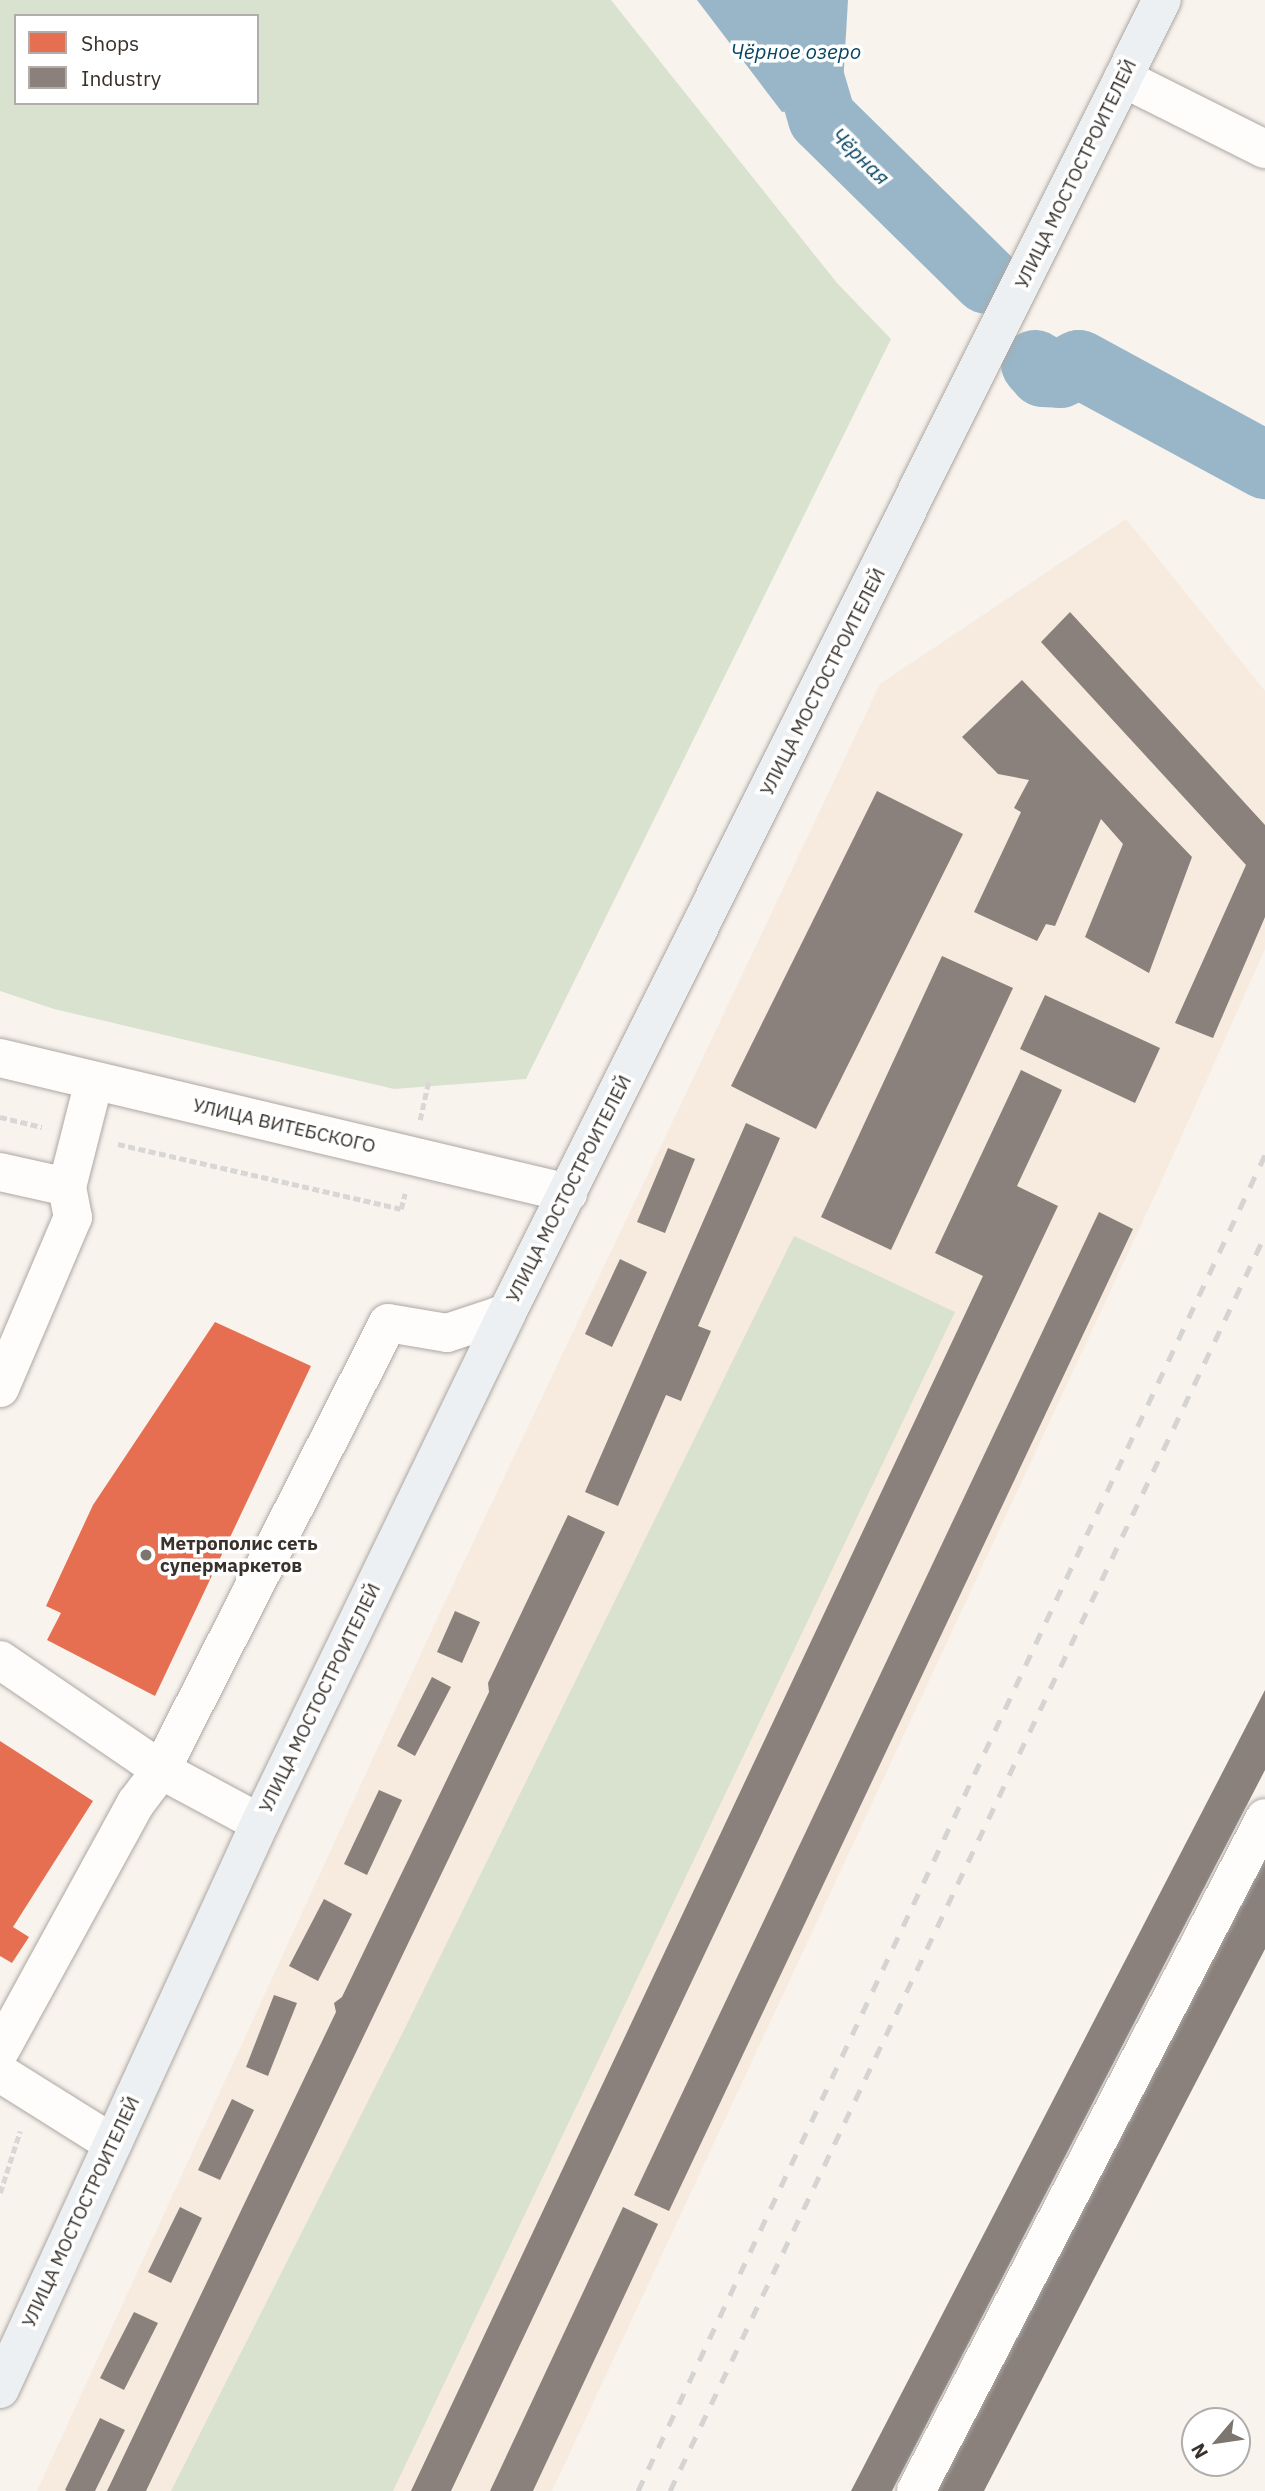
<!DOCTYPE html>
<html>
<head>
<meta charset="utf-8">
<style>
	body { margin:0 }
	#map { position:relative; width:1265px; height:2491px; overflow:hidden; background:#f9f3ee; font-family:"IBM Plex Sans",sans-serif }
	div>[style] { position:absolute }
	.built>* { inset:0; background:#f7eade }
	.green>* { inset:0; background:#d9e2ce }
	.water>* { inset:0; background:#98b6c8 }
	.shops>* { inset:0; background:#e76f51 }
	.industry>* { inset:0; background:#8a817c }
	.river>* { height:68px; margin:-34px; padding:0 34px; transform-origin:34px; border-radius:34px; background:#98b6c8 }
	.path>* { height:4.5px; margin-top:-2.25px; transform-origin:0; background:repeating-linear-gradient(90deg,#d9d7d5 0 7px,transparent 0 10.5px) }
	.roads { filter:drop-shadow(0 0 2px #ada7a2) drop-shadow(0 0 2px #ada7a2) }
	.minor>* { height:38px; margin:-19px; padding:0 19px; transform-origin:19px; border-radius:19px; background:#fefdfc }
	.major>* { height:38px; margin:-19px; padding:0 19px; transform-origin:19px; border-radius:19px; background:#edf0f3 }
	.rail>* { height:5px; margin-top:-2.5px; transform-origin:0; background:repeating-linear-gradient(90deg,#d6d4d2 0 12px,transparent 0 24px) }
	.dots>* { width:19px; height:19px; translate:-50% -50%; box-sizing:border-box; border:4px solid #fff; border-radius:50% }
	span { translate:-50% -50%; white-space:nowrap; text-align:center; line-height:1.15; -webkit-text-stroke:7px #fff; paint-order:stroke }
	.street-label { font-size:19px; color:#39322c }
	.poi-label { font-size:19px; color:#39322c; font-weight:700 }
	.left { translate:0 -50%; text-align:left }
	.water-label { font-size:21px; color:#054562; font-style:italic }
	.legend { position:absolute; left:14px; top:14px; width:245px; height:91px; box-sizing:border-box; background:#fff; border:2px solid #b0adab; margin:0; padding:9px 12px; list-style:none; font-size:21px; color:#39322c }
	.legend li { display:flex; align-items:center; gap:14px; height:35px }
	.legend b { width:35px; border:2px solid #b0adab }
	.north { position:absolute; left:1181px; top:2407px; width:70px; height:70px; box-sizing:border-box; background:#fff; border:2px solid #b0adab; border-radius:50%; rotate:241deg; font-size:19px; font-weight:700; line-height:28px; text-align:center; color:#39322c }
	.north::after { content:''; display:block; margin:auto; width:24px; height:32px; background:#7c7670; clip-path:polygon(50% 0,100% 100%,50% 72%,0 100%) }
</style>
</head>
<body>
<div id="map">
	<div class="built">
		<i style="clip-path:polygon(1126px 519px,1265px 691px,1265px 949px,1161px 1182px,552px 2491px,37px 2491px,435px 1623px,880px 684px)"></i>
	</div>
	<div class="green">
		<i style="clip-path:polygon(evenodd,0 0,611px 0,837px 283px,891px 339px,526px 1079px,394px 1089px,54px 1009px,0 991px,0 0,16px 16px,257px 16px,257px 103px,16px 103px,16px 16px)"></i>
		<i style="clip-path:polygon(794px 1236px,955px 1312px,393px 2491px,171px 2491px,405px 2028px)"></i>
	</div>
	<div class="water">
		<i style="clip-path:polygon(697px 0,848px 0,842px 102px,782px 112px)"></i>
	</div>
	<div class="shops">
		<i style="clip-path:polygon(215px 1322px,311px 1366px,155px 1696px,47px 1640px,61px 1613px,46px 1606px,93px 1505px)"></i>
		<i style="clip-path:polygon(0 1741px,93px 1801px,13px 1927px,29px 1937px,12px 1963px,0 1956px)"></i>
	</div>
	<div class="industry">
		<i style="clip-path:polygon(1070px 612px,1265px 825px,1265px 917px,1213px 1038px,1175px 1023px,1246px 865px,1041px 642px)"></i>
		<i style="clip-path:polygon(1022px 680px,1192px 857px,1149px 973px,1085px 937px,1123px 844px,1101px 819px,1055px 926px,1046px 924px,1037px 941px,974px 912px,1021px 812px,1014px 808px,1029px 780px,998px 774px,962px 737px)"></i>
		<i style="clip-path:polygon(877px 791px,963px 834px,816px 1129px,731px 1086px)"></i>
		<i style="clip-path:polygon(942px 956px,1013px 988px,891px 1250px,821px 1217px)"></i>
		<i style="clip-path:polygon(1045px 995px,1160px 1048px,1135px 1103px,1020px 1049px)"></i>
		<i style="clip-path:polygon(1021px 1070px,1062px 1090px,1017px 1186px,1058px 1206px,451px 2491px,411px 2491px,983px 1276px,935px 1253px)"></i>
		<i style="clip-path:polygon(746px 1123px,780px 1138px,698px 1326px,711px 1331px,681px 1401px,666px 1395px,618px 1506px,585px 1492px)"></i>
		<i style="clip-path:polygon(668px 1148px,695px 1159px,665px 1233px,637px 1222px)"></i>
		<i style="clip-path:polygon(1099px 1212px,1133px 1229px,669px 2211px,634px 2195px)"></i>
		<i style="clip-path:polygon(620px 1259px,647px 1272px,612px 1347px,585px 1334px)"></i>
		<i style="clip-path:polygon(568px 1515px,605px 1532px,146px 2491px,107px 2491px,336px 2012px,334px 2003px,342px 1997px,489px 1692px,488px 1683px)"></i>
		<i style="clip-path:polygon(455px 1611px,480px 1622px,462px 1663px,437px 1652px)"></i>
		<i style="clip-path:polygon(432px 1677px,451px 1687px,415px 1756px,397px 1746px)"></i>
		<i style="clip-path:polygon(1265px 1690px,1265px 1770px,892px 2491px,851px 2491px)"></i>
		<i style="clip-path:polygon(379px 1790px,402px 1800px,367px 1875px,344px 1864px)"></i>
		<i style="clip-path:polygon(1265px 1855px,1265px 1949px,984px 2491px,935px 2491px)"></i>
		<i style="clip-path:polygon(324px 1899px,352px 1914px,318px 1981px,289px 1966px)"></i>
		<i style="clip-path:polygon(274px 1995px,297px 2003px,268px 2076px,246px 2067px)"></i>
		<i style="clip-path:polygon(232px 2099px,254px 2110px,220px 2180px,198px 2170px)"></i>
		<i style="clip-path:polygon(180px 2207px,202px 2218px,171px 2283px,148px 2272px)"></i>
		<i style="clip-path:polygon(623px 2207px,658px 2224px,533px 2491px,490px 2491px)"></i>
		<i style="clip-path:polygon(134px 2312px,158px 2323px,124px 2390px,100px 2378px)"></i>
		<i style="clip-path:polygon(100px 2418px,125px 2430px,95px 2491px,67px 2491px,65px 2490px)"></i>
	</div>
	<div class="river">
		<i style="left:787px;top:0;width:123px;rotate:73.5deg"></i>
		<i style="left:822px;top:118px;width:231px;rotate:44.5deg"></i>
		<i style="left:1035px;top:364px;width:12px;rotate:48deg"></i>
		<i style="left:1043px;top:373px;width:17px;rotate:3deg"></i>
		<i style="left:1060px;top:374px;width:21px;rotate:-28deg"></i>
		<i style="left:1079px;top:364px;width:212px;rotate:28.5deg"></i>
	</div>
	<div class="path">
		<i style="left:0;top:1117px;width:43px;rotate:13.4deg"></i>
		<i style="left:420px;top:1120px;width:42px;rotate:-77.6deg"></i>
		<i style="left:118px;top:1144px;width:290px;rotate:12.9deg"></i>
		<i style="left:401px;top:1209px;width:16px;rotate:-76deg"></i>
		<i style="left:0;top:2193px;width:65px;rotate:-72.1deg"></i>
	</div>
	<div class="roads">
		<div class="minor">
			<i style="left:1123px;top:78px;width:159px;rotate:26.6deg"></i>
			<i style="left:0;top:1058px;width:584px;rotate:13.37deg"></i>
			<i style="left:0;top:1172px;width:69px;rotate:12.6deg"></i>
			<i style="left:67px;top:1187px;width:31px;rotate:79deg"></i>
			<i style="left:73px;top:1217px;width:186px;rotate:113.1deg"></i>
			<i style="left:67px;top:1187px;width:109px;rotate:-75.7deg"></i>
			<i style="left:0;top:1660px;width:195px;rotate:34.3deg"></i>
			<i style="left:161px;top:1770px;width:112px;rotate:28.2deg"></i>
			<i style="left:0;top:2051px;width:283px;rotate:-61.3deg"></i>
			<i style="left:136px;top:1803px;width:41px;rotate:-52.9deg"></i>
			<i style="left:161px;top:1770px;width:501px;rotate:-63.08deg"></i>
			<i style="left:388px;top:1323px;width:60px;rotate:9.6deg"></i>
			<i style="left:447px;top:1333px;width:63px;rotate:-18.4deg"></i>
			<i style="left:0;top:2073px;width:133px;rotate:32.1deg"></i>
			<i style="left:916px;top:2491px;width:758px;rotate:-62.59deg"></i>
		</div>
		<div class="major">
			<i style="left:0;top:2389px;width:623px;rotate:-65.33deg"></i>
			<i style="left:260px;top:1823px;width:567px;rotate:-64.16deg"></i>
			<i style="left:507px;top:1313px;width:1467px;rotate:-63.49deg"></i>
		</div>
	</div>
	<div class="rail">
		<i style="left:638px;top:2491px;width:1476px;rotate:-64.86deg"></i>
		<i style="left:670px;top:2491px;width:1390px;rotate:-64.65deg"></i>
	</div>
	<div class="dots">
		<i style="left:146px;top:1555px;background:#7c7670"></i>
	</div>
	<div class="street-label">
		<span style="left:1076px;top:174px;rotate:-64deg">УЛИЦА МОСТОСТРОИТЕЛЕЙ</span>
		<span style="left:823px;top:682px;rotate:-63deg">УЛИЦА МОСТОСТРОИТЕЛЕЙ</span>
		<span style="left:284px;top:1126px;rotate:13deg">УЛИЦА ВИТЕБСКОГО</span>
		<span style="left:569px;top:1189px;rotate:-63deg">УЛИЦА МОСТОСТРОИТЕЛЕЙ</span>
		<span style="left:320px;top:1698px;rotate:-64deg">УЛИЦА МОСТОСТРОИТЕЛЕЙ</span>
		<span style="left:81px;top:2212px;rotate:-65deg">УЛИЦА МОСТОСТРОИТЕЛЕЙ</span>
	</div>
	<div class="poi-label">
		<span class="left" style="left:160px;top:1555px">Метрополис cеть<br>супермаркетов</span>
	</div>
	<div class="water-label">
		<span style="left:796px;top:51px">Чёрное озеро</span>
		<span style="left:861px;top:156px;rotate:44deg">Чёрная</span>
	</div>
	<ul class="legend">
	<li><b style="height:19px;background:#e76f51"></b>Shops</li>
	<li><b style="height:19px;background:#8a817c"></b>Industry</li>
	</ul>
	<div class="north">N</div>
</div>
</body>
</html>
